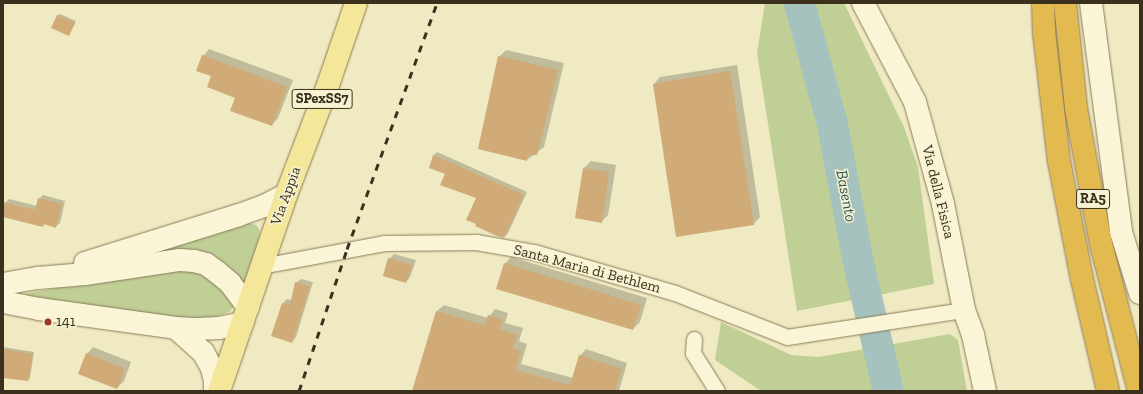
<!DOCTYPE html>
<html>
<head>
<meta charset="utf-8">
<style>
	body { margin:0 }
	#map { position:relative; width:1143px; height:394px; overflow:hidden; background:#f0eac2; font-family:"Zilla Slab",serif }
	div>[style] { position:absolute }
	.green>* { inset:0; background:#bfcf96 }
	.shadow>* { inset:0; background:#0003 }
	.river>* { height:31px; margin:-15.5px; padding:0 15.5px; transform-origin:15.5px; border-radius:15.5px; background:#a5c2bf }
	.building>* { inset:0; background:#d0aa77 }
	.roads { filter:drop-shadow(0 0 1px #8b7b59) drop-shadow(0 0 1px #8b7b59) }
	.street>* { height:15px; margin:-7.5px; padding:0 7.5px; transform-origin:7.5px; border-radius:7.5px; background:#faf5d6 }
	.secondary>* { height:22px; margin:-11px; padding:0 11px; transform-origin:11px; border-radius:11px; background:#faf5d6 }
	.primary>* { height:22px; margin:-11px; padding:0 11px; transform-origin:11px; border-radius:11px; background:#f5e799 }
	.highway>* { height:22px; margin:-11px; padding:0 11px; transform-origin:11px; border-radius:11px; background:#e3ba50 }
	.rail>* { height:3px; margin-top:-1.5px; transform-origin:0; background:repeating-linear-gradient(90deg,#3a301d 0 7px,transparent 0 14px) }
	.dots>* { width:11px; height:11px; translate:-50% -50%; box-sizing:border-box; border:2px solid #f7f2d2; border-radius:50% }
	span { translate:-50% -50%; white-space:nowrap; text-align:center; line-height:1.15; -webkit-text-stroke:3px #f7f2d2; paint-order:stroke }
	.shield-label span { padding:1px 3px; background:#f7f2d2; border:1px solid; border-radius:3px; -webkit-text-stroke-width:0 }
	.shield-label { font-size:14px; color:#3a301d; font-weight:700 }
	.street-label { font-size:15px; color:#3a301d }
	.poi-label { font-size:15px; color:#3a301d }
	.left { translate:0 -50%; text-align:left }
	.water-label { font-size:16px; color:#2c565a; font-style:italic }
	.frame { position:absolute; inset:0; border:4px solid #3a301d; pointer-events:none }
</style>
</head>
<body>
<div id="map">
	<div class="green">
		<i style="clip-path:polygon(765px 3px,844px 3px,904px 127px,918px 167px,934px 284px,797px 311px,757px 53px)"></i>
		<i style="clip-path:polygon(250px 223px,256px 225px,259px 229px,260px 235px,244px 284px,228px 267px,112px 259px)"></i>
		<i style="clip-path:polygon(188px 266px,216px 280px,234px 306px,229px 312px,211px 319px,194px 320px,24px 297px,28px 293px,161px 269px)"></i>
		<i style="clip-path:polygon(721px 322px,791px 355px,819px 357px,950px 334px,958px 340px,967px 391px,761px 391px,715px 360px)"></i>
	</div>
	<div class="shadow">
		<i style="clip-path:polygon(60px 14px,76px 21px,69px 35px,57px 16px)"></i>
		<i style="clip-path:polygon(209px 49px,293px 80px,278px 118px,272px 125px,237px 97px,203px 56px)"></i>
		<i style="clip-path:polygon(506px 50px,564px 63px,544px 147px,527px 160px,499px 57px)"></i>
		<i style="clip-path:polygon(737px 65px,760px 217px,754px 224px,654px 84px,660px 77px)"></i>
		<i style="clip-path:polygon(437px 152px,527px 192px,508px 233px,504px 237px,478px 198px,446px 173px,433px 156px)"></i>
		<i style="clip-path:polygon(591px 161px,616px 165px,608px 215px,601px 222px,576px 217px,584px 168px)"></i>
		<i style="clip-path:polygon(43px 195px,65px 201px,60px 223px,56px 226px,45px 224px,43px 226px,3px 215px,5px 203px,9px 199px,37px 206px,39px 199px)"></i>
		<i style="clip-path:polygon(394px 254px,416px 260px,410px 277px,406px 282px,389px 259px)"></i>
		<i style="clip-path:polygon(511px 257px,647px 298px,640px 322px,633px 329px,505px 264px)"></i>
		<i style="clip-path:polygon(301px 279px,313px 282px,296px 337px,292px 342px,283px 303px,287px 299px,292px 300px,296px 283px)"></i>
		<i style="clip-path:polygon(444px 305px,488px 318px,495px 309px,508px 313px,505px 323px,523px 328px,519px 341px,527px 344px,521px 364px,573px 378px,580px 356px,586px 349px,627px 363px,619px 391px,413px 391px,437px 311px)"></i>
		<i style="clip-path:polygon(3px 347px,34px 352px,30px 378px,28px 380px,3px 377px)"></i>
		<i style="clip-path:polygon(93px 347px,131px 362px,124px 381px,117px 388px,87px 354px)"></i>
	</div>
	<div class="river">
		<i style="left:799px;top:3px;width:125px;rotate:74.7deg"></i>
		<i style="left:832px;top:124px;width:136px;rotate:79.4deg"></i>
		<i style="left:857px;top:258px;width:137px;rotate:76.9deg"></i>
	</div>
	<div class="building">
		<i style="clip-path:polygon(57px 15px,75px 23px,69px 36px,51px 28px)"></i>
		<i style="clip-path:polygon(202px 55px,287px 87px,272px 126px,230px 111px,235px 98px,207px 87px,211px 76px,196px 71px)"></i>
		<i style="clip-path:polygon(498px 56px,558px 70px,537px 155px,527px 155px,527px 161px,478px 149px)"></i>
		<i style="clip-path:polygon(730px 71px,754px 225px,676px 237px,653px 84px)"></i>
		<i style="clip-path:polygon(433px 155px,524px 195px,504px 238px,497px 236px,475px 226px,476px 224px,466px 220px,476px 198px,440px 185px,445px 174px,429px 168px)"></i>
		<i style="clip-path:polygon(583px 168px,609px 172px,602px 223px,575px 218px)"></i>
		<i style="clip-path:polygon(38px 198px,62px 204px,56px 228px,44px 224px,43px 227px,3px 217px,3px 202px,35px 210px)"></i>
		<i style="clip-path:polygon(388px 258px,412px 265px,406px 283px,383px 276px)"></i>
		<i style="clip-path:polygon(504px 263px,641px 305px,633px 330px,496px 289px)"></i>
		<i style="clip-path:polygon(295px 282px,310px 286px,292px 343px,271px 336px,282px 303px,290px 305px)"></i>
		<i style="clip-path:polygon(436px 311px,484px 325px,488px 315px,502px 320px,499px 329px,517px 335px,513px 348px,521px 351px,515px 370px,570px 385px,579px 355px,622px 369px,615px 391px,412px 391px)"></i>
		<i style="clip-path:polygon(3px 349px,33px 354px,28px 381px,3px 378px)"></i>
		<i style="clip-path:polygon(86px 353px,125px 369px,117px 389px,78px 374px)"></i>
	</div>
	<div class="roads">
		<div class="street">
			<i style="left:261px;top:266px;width:125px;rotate:-10.6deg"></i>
			<i style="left:384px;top:243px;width:92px;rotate:-0.6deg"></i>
			<i style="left:476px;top:242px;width:59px;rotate:9.8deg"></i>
			<i style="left:534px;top:252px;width:147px;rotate:16.2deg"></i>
			<i style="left:675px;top:293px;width:120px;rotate:21.4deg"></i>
			<i style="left:787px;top:337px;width:179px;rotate:-8.7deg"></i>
			<i style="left:694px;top:339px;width:14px;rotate:94deg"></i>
			<i style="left:693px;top:353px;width:45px;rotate:57.7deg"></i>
		</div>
		<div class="secondary">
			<i style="left:863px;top:3px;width:112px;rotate:62.3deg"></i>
			<i style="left:915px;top:102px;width:106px;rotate:74.6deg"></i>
			<i style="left:943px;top:204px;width:108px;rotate:78.8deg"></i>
			<i style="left:964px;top:310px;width:27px;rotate:70deg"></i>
			<i style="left:973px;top:335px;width:57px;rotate:77.9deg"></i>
			<i style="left:1091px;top:3px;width:231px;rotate:82.5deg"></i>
			<i style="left:1121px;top:232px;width:64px;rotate:72.7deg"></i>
			<i style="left:85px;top:263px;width:161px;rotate:-17.3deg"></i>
			<i style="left:239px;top:215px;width:27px;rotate:-20deg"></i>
			<i style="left:264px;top:206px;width:25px;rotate:-27deg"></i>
			<i style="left:3px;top:284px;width:36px;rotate:-10deg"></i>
			<i style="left:38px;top:278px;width:47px;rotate:-4.9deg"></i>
			<i style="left:85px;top:274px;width:96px;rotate:-8.4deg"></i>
			<i style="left:180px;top:260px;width:14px;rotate:4deg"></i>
			<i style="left:194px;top:261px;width:12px;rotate:14deg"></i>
			<i style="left:206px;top:264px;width:14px;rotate:36deg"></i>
			<i style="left:217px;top:272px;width:17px;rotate:40deg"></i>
			<i style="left:230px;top:283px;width:30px;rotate:53deg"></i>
			<i style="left:3px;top:302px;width:37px;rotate:11deg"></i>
			<i style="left:39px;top:309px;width:138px;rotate:7.9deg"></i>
			<i style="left:176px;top:328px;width:22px;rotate:3deg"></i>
			<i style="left:198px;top:329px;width:21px;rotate:-3deg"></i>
			<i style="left:219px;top:328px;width:24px;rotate:-12deg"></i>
			<i style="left:176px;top:328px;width:36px;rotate:42deg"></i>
			<i style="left:203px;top:352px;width:18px;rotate:61deg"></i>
			<i style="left:212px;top:368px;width:13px;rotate:77deg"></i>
			<i style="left:215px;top:381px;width:10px;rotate:90deg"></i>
		</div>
		<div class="primary">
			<i style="left:219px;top:391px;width:207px;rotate:-71.1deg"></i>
			<i style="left:286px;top:195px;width:118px;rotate:-69.1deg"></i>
			<i style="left:328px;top:85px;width:87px;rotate:-71.1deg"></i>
		</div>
		<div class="highway">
			<i style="left:1043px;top:3px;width:29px;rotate:88deg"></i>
			<i style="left:1044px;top:32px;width:130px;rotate:83.4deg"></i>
			<i style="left:1059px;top:161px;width:120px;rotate:79deg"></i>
			<i style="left:1082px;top:279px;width:115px;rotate:76.9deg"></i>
			<i style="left:1065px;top:3px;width:106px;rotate:84deg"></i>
			<i style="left:1076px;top:108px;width:138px;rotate:79.6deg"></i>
			<i style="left:1101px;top:244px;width:152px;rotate:75.5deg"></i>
		</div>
	</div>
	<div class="rail">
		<i style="left:299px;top:391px;width:150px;rotate:-71.3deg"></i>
		<i style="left:347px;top:249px;width:262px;rotate:-69.9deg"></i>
	</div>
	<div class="dots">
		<i style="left:48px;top:322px;background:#9c3826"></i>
	</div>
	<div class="shield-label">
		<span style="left:322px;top:99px">SPexSS7</span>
		<span style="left:1093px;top:199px">RA5</span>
	</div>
	<div class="street-label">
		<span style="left:938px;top:192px;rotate:76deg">Via della Fisica</span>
		<span style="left:286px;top:196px;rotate:-70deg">Via Appia</span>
		<span style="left:587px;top:269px;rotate:15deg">Santa Maria di Bethlem</span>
	</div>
	<div class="poi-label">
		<span class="left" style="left:56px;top:322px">141</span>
	</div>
	<div class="water-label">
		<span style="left:846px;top:196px;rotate:79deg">Basento</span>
	</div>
	<div class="frame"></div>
</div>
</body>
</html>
